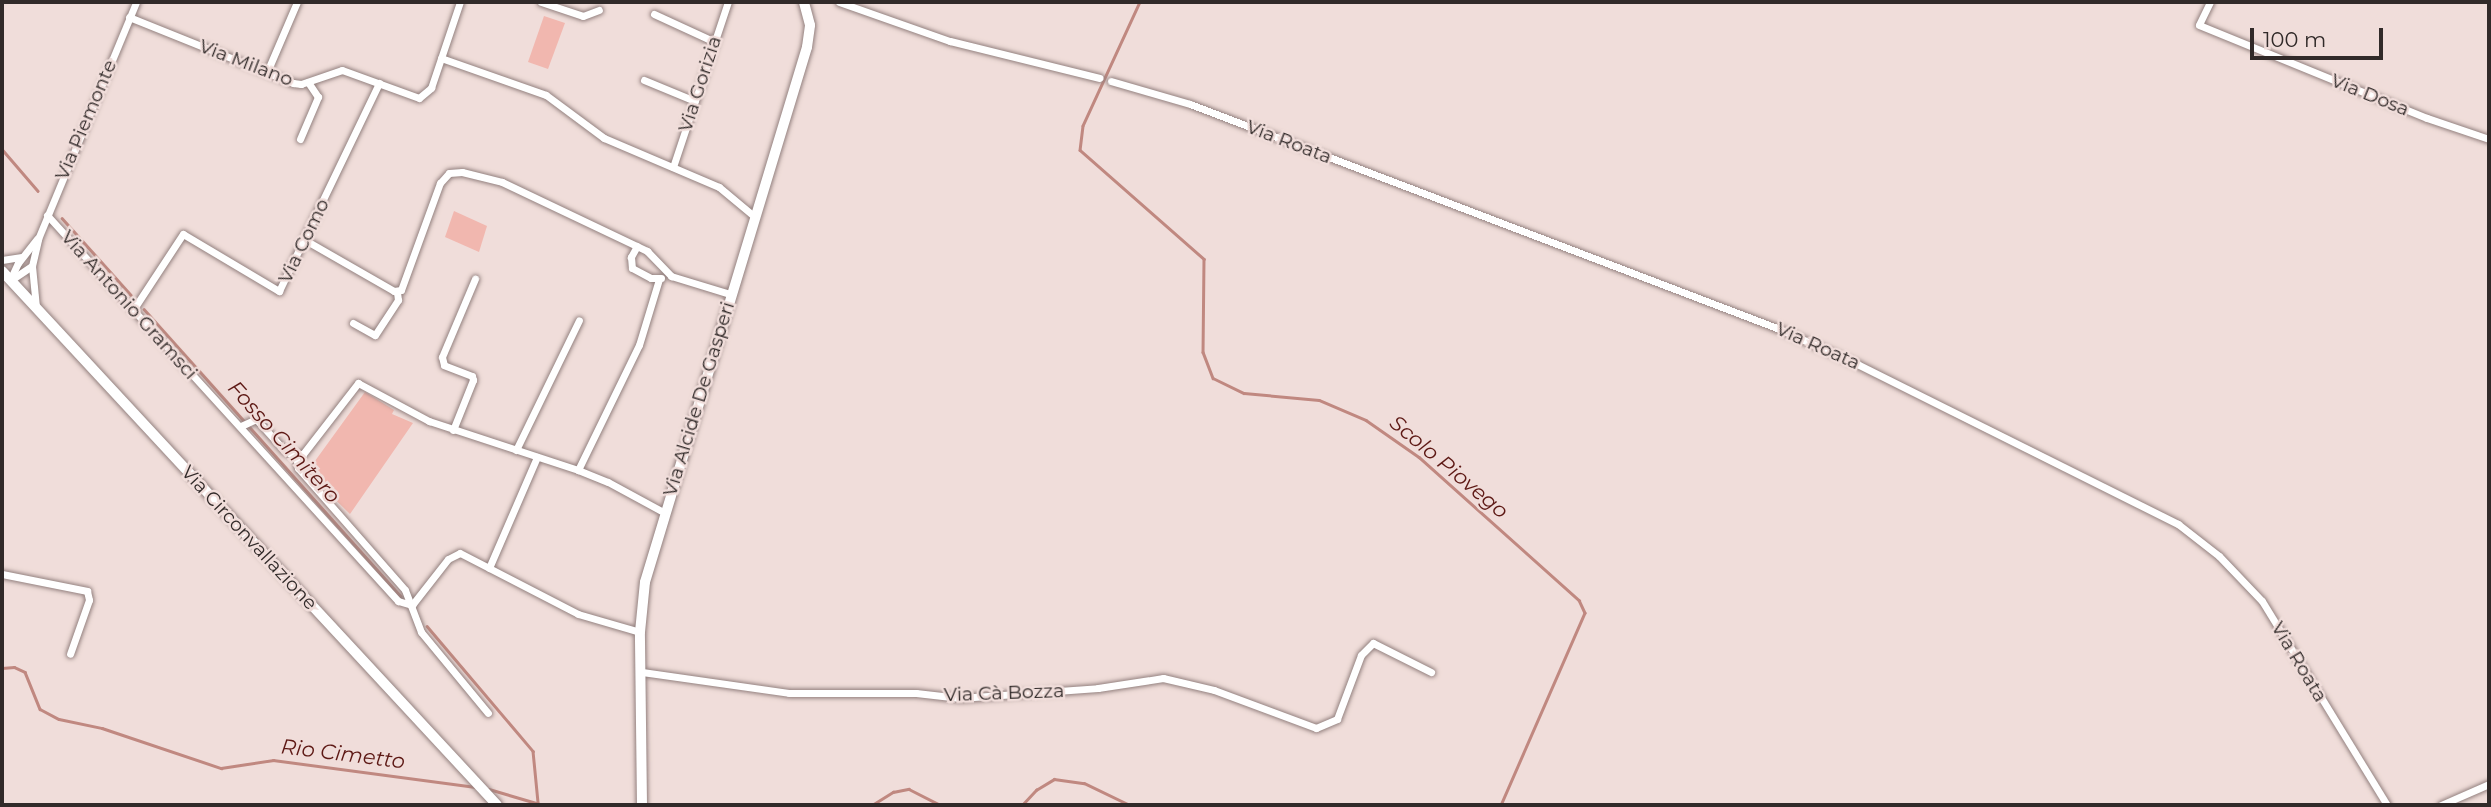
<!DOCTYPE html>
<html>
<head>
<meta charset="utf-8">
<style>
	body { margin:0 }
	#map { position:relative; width:2491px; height:807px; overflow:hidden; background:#f0ddda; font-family:Montserrat,sans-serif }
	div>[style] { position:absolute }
	.green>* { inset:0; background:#f1b7af }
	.stream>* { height:2.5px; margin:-1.25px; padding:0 1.25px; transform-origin:1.25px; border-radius:1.25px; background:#c08880 }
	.roads { filter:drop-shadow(0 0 2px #93817f) drop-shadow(0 0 2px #93817f) }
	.minor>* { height:7px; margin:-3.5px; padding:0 3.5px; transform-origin:3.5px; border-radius:3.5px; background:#fff }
	.tertiary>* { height:10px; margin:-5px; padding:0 5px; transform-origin:5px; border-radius:5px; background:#fff }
	.secondary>* { height:10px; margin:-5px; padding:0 5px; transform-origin:5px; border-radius:5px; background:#fff }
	span { translate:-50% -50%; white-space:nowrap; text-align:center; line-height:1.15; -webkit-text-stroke:5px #f0ddda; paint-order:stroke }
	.street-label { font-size:19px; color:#312a29 }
	.water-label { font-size:21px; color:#5d1814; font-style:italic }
	.frame { position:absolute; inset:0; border:4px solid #312a29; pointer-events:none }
	.scale { position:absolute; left:2250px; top:28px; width:133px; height:32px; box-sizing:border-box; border:4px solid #312a29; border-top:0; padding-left:9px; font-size:21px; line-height:24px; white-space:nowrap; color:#312a29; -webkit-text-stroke:5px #f0ddda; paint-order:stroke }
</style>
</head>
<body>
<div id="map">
	<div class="green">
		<i style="clip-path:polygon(544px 16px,565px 23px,548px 69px,528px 62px)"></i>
		<i style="clip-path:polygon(454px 211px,487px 226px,479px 252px,445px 237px)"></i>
		<i style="clip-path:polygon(365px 392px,394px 410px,392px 414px,413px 423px,350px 514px,307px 472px)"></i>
	</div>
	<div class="stream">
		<i style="left:1140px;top:2px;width:136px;rotate:114.7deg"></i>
		<i style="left:1083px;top:126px;width:24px;rotate:97deg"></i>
		<i style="left:1080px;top:150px;width:165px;rotate:41.3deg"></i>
		<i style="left:1204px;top:259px;width:93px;rotate:90.6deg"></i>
		<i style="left:1203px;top:352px;width:28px;rotate:69deg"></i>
		<i style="left:1213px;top:378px;width:34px;rotate:26deg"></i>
		<i style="left:1244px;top:393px;width:75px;rotate:5.3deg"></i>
		<i style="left:1319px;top:400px;width:51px;rotate:23.1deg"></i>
		<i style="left:1366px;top:420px;width:65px;rotate:34.9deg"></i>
		<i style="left:1419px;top:457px;width:215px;rotate:41.8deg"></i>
		<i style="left:1579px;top:600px;width:14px;rotate:65deg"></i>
		<i style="left:1585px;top:613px;width:210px;rotate:113.6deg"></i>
		<i style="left:2px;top:149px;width:55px;rotate:49.4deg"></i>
		<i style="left:62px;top:218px;width:103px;rotate:48.1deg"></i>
		<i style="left:144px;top:309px;width:385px;rotate:48.2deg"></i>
		<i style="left:427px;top:626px;width:164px;rotate:49.7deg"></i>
		<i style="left:533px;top:751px;width:51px;rotate:84.4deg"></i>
		<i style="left:2px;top:668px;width:12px;rotate:-5deg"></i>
		<i style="left:14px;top:667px;width:12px;rotate:24deg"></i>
		<i style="left:25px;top:672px;width:40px;rotate:68deg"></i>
		<i style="left:40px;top:709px;width:21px;rotate:28deg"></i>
		<i style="left:59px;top:719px;width:44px;rotate:11.8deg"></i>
		<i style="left:102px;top:728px;width:126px;rotate:18.6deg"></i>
		<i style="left:221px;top:768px;width:53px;rotate:-8.7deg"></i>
		<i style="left:273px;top:760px;width:204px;rotate:7.6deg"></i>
		<i style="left:489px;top:789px;width:56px;rotate:16.5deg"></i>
		<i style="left:872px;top:805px;width:25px;rotate:-32deg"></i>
		<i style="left:893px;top:792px;width:16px;rotate:-11deg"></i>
		<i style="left:909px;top:789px;width:35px;rotate:27deg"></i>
		<i style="left:1022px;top:805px;width:21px;rotate:-47deg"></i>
		<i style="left:1036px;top:790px;width:21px;rotate:-31deg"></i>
		<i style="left:1054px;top:779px;width:30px;rotate:8deg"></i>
		<i style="left:1084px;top:783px;width:51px;rotate:25.6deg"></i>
	</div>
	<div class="roads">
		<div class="minor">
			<i style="left:541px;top:2px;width:44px;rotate:18.4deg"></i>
			<i style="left:583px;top:16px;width:17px;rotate:-21deg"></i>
			<i style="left:839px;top:2px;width:118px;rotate:19.4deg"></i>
			<i style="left:950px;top:41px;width:154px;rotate:13.9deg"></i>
			<i style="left:2210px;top:2px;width:25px;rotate:116deg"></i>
			<i style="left:2199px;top:25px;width:246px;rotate:22.2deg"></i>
			<i style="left:2427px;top:118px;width:65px;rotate:18.7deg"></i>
			<i style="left:654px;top:14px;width:67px;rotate:24.7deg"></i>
			<i style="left:129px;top:17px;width:177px;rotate:21.9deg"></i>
			<i style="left:293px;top:83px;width:8px;rotate:7deg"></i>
			<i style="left:301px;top:84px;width:43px;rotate:-18.9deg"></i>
			<i style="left:342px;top:70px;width:82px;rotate:20deg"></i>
			<i style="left:419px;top:98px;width:16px;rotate:-40deg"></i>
			<i style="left:431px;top:88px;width:91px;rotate:-71.4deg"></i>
			<i style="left:441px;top:58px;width:111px;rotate:19.4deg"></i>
			<i style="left:546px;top:95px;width:72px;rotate:36.6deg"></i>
			<i style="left:604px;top:138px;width:125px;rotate:23.1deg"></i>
			<i style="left:719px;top:187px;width:47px;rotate:39.8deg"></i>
			<i style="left:267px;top:72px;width:76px;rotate:-66.8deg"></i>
			<i style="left:644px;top:80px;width:55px;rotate:22.4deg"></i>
			<i style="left:1111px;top:81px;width:82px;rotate:16.2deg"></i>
			<i style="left:1190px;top:104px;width:628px;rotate:20.89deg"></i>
			<i style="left:1777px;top:328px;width:88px;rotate:24.2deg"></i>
			<i style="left:1857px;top:364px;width:359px;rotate:26.5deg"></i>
			<i style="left:2178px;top:524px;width:52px;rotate:38deg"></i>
			<i style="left:2219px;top:556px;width:62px;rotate:46.3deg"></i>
			<i style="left:2262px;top:601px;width:239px;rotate:58.5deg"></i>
			<i style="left:300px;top:139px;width:46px;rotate:-66.8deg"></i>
			<i style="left:318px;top:97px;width:18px;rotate:-124deg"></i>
			<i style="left:673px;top:167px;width:174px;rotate:-71.6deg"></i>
			<i style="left:47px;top:215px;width:522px;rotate:47.72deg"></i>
			<i style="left:398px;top:601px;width:15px;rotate:16deg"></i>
			<i style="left:305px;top:240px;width:103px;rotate:29.8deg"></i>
			<i style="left:394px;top:291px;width:7px;rotate:-8deg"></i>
			<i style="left:401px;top:290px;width:114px;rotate:-70deg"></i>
			<i style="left:440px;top:183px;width:13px;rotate:-48deg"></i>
			<i style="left:449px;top:173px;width:13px;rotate:-4deg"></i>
			<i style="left:462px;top:172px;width:41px;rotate:14deg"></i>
			<i style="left:502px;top:182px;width:161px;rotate:25.4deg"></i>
			<i style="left:647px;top:251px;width:35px;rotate:46deg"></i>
			<i style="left:671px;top:276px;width:62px;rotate:17deg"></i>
			<i style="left:637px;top:246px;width:13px;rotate:119deg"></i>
			<i style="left:631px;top:257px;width:11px;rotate:85deg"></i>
			<i style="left:632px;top:268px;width:21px;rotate:28deg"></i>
			<i style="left:651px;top:278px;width:10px"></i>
			<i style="left:2px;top:260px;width:20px;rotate:-9deg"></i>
			<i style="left:10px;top:280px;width:19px;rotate:-65deg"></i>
			<i style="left:18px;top:263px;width:31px;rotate:-52deg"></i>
			<i style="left:11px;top:280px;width:25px;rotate:-34deg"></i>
			<i style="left:36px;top:307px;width:41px;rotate:-95.6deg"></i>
			<i style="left:32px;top:266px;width:28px;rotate:-77deg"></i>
			<i style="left:38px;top:239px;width:256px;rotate:-67.5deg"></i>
			<i style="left:133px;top:310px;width:91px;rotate:-56.7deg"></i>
			<i style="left:183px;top:234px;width:112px;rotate:30.7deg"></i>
			<i style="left:279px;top:291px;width:231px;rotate:-64.3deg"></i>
			<i style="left:353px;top:323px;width:25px;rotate:29deg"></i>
			<i style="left:375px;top:335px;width:42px;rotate:-56.7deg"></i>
			<i style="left:398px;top:300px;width:8px;rotate:-97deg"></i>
			<i style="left:241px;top:426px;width:17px;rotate:-25deg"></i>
			<i style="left:256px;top:419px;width:42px;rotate:47.9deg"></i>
			<i style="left:284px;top:450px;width:8px;rotate:30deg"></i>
			<i style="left:291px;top:454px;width:12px"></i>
			<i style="left:303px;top:454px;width:90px;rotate:-52.2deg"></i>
			<i style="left:358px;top:383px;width:81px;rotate:28.2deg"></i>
			<i style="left:429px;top:421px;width:157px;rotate:18.2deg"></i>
			<i style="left:578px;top:470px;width:32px;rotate:22deg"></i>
			<i style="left:608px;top:482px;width:65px;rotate:28.5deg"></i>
			<i style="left:453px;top:430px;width:54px;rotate:-68.2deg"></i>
			<i style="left:473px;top:380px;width:4px;rotate:-104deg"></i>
			<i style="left:472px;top:376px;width:30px;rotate:-159deg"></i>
			<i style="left:444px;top:365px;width:8px;rotate:-104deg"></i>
			<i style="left:442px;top:357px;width:85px;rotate:-67.1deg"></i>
			<i style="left:516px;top:450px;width:144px;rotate:-64.1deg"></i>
			<i style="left:296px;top:455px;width:13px;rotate:81deg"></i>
			<i style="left:298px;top:468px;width:162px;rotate:48.7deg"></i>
			<i style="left:405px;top:590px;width:45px;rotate:69.1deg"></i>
			<i style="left:421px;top:632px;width:105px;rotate:50.4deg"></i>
			<i style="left:578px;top:470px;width:139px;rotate:-64deg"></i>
			<i style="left:639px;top:345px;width:69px;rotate:-73.1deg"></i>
			<i style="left:489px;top:568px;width:121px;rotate:-66.6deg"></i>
			<i style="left:2px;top:574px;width:87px;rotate:11.3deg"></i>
			<i style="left:87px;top:591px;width:9px;rotate:77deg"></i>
			<i style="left:89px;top:600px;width:57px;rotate:109.4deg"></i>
			<i style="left:412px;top:605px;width:58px;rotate:-52deg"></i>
			<i style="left:448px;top:559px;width:13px;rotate:-27deg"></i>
			<i style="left:460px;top:553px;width:133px;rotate:27.3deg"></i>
			<i style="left:578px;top:614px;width:65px;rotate:16.2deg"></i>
			<i style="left:642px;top:672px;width:148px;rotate:8.1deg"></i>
			<i style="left:789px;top:693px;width:127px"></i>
			<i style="left:916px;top:693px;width:44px;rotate:6.5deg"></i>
			<i style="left:960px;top:698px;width:138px;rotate:-4.1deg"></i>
			<i style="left:1098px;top:688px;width:66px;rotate:-8.7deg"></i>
			<i style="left:1163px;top:678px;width:52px;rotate:13.2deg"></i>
			<i style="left:1214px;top:690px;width:109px;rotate:20.4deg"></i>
			<i style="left:1316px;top:728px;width:23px;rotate:-23deg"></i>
			<i style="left:1337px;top:719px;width:68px;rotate:-69.4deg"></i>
			<i style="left:1361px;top:655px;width:17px;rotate:-45deg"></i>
			<i style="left:1373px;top:643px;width:65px;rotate:26.6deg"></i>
			<i style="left:2441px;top:805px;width:52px;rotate:-23.6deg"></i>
		</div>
		<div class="tertiary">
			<i style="left:642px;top:805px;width:173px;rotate:-90.7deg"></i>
			<i style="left:640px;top:632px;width:50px;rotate:-84.3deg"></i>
			<i style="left:645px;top:582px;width:559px;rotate:-73.15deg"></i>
			<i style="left:807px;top:47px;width:22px;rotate:-82deg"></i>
			<i style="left:810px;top:25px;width:24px;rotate:-105deg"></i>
		</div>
		<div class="secondary">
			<i style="left:2px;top:271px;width:728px;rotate:47.17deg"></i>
		</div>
	</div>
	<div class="street-label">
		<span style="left:246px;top:63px;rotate:21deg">Via Milano</span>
		<span style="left:700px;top:84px;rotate:-72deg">Via Gorizia</span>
		<span style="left:2370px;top:95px;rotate:22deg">Via Dosa</span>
		<span style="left:86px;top:120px;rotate:-67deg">Via Piemonte</span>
		<span style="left:1289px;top:142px;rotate:21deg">Via Roata</span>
		<span style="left:304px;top:241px;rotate:-64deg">Via Como</span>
		<span style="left:129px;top:305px;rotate:48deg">Via Antonio Gramsci</span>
		<span style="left:1818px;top:346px;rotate:24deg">Via Roata</span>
		<span style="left:699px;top:399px;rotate:-73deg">Via Alcide De Gasperi</span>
		<span style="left:249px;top:538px;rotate:47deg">Via Circonvallazione</span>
		<span style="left:2299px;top:662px;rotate:59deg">Via Roata</span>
		<span style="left:1004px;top:693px;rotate:-2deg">Via Cà Bozza</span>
	</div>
	<div class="water-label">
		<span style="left:284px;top:442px;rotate:48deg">Fosso Cimitero</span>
		<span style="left:1449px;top:467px;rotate:40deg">Scolo Piovego</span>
		<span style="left:343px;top:754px;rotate:7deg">Rio Cimetto</span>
	</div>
	<div class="frame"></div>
	<div class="scale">100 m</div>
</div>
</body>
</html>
